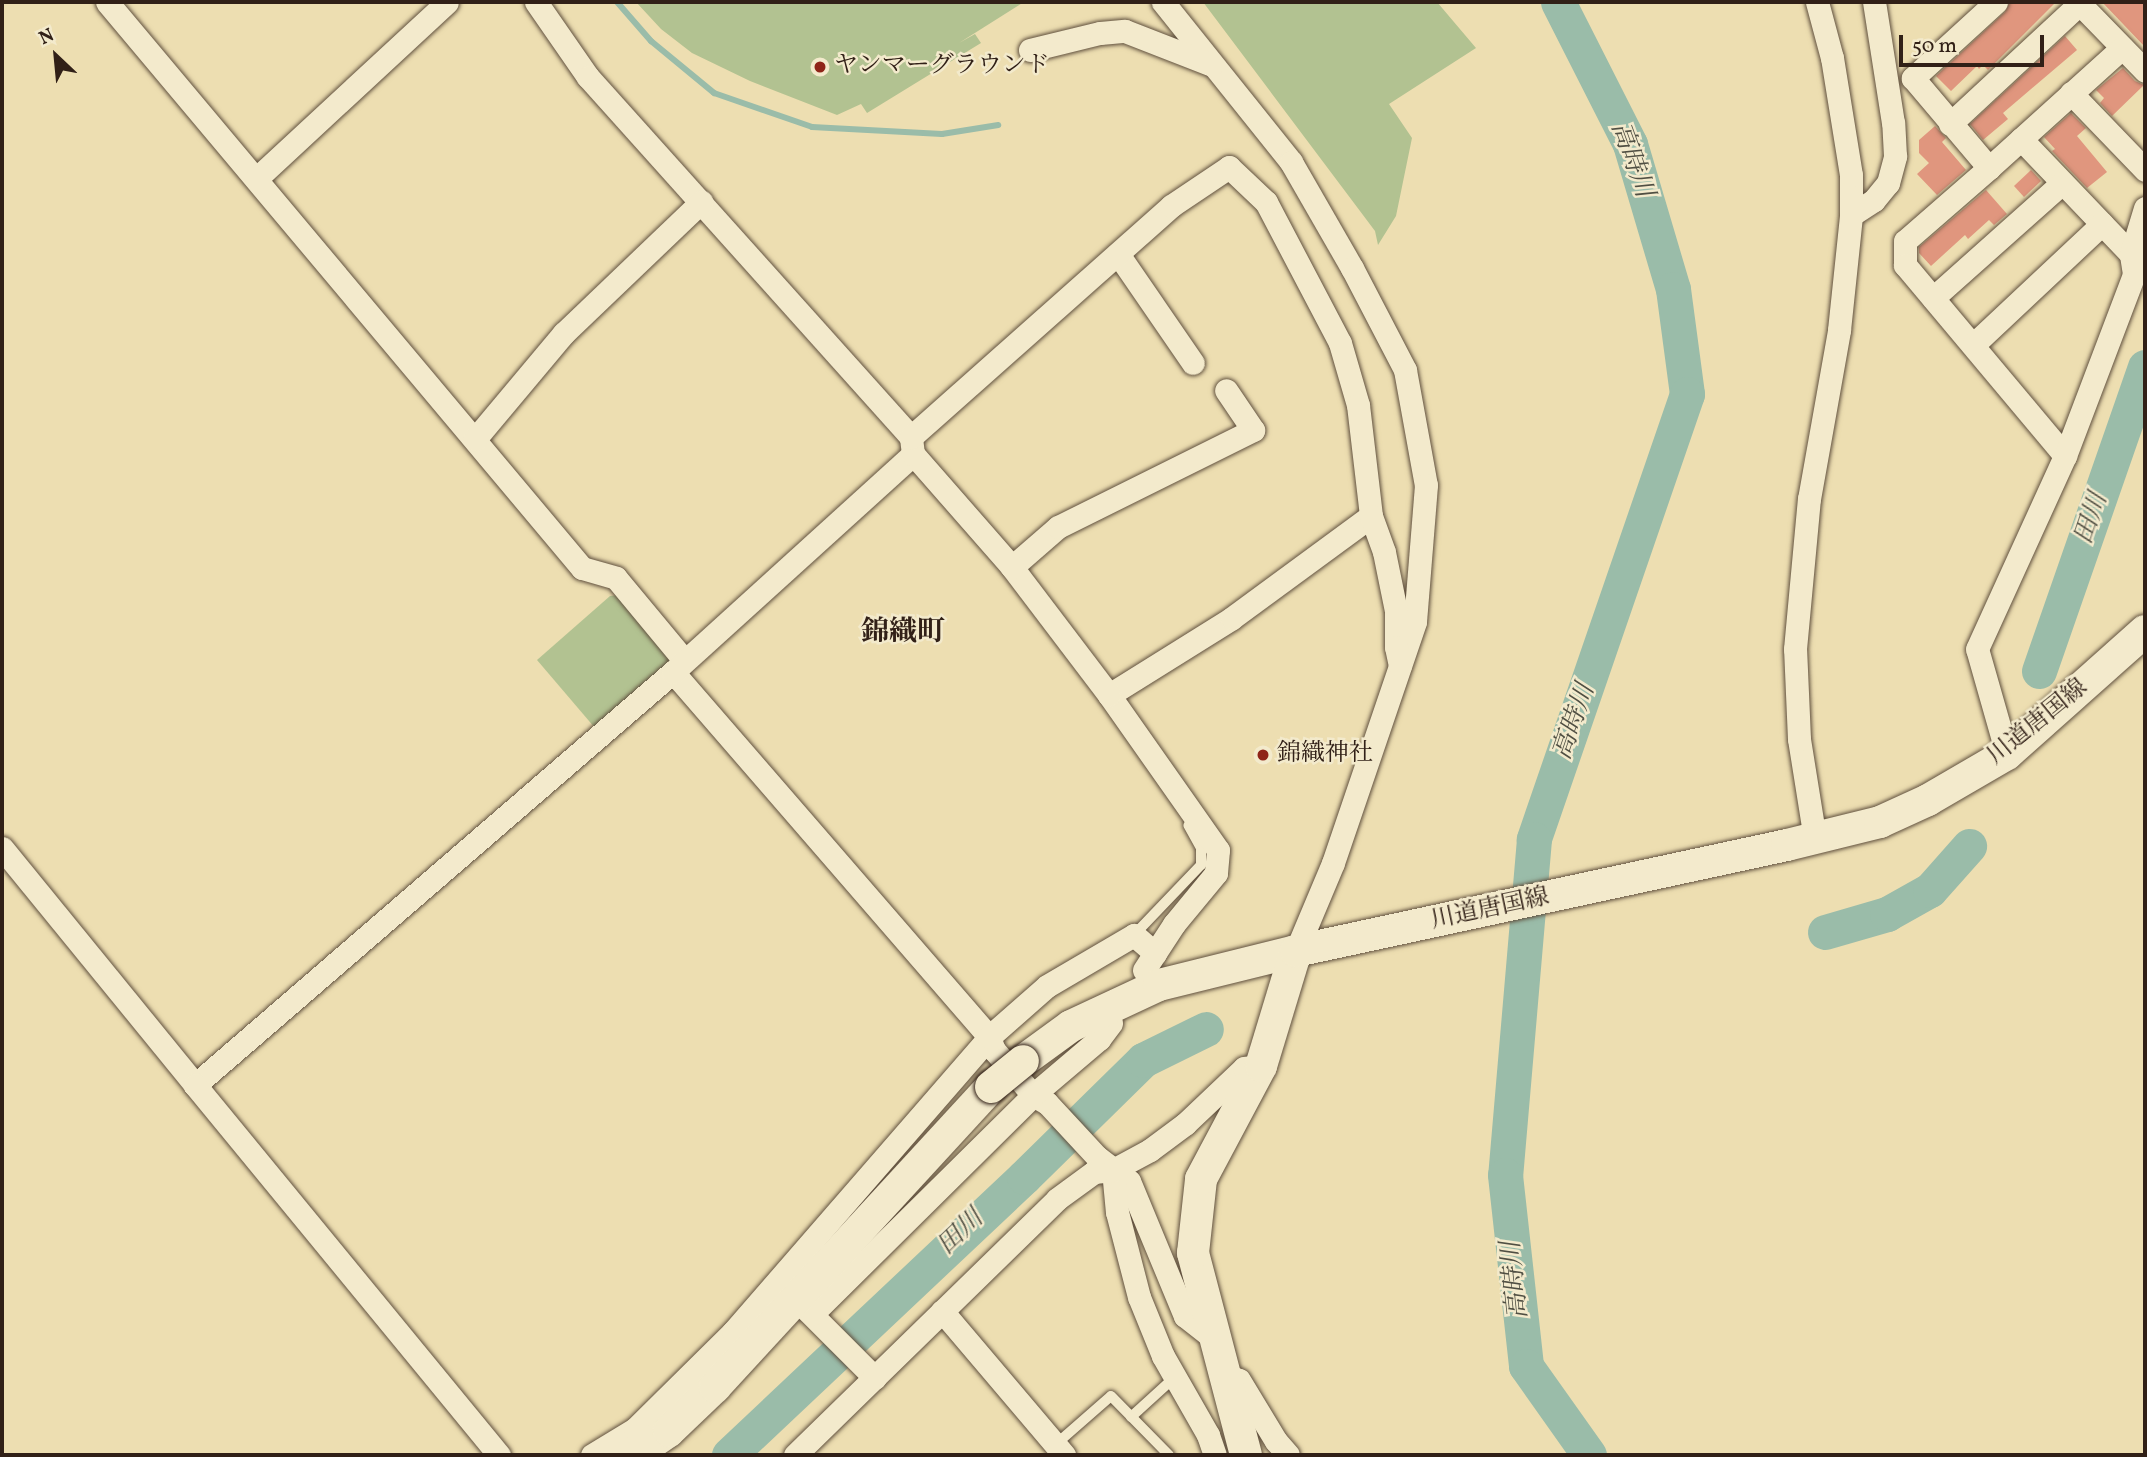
<!DOCTYPE html>
<html>
<head>
<meta charset="utf-8">
<style>
	body { margin:0 }
	#map { position:relative; width:2147px; height:1457px; overflow:hidden; background:#eddeb1; font-family:Vollkorn,"Noto Serif JP",serif }
	div>[style] { position:absolute }
	.green>* { inset:0; background:#b2c291 }
	.stream>* { height:6px; margin:-3px; padding:0 3px; transform-origin:3px; border-radius:3px; background:#9abca9 }
	.river>* { height:35px; margin:-17.5px; padding:0 17.5px; transform-origin:17.5px; border-radius:17.5px; background:#9abca9 }
	.building>* { inset:0; background:#e0967e }
	.roads { filter:drop-shadow(0 0 2px #60503e) drop-shadow(0 0 2px #60503e) }
	.lane>* { height:10px; margin:-5px; padding:0 5px; transform-origin:5px; border-radius:5px; background:#f3eacc }
	.street>* { height:23px; margin:-11.5px; padding:0 11.5px; transform-origin:11.5px; border-radius:11.5px; background:#f3eacc }
	.secondary>* { height:32px; margin:-16px; padding:0 16px; transform-origin:16px; border-radius:16px; background:#f3eacc }
	.bridges { filter:drop-shadow(0 0 2px #312017) drop-shadow(0 0 2px #312017) }
	.secondary-bridge>* { height:32px; margin:-16px; padding:0 16px; transform-origin:16px; border-radius:16px; background:#f3eacc }
	.dots>* { width:19px; height:19px; translate:-50% -50%; box-sizing:border-box; border:4px solid #f3eacc; border-radius:50% }
	span { translate:-50% -50%; white-space:nowrap; text-align:center; line-height:1.15; -webkit-text-stroke:5px #f3eacc; paint-order:stroke }
	.poi-label { font-size:24px; color:#312017 }
	.left { translate:0 -50%; text-align:left }
	.street-label { font-size:24px; color:#312017 }
	.water-label { font-size:26px; color:#504f43; font-style:italic }
	.quarter-label { font-size:28px; color:#312017; font-weight:700 }
	.frame { position:absolute; inset:0; border:4px solid #312017; pointer-events:none }
	.north { position:absolute; left:21px; top:21px; width:70px; height:70px; -webkit-text-stroke:5px #f3eacc; paint-order:stroke; rotate:334deg; font-size:19px; font-weight:700; line-height:28px; text-align:center; color:#312017 }
	.north::after { content:''; display:block; margin:auto; width:24px; height:32px; background:#312017; clip-path:polygon(50% 0,100% 100%,50% 72%,0 100%) }
	.scale { position:absolute; left:1899px; top:35px; width:145px; height:32px; box-sizing:border-box; border:4px solid #312017; border-top:0; padding-left:9px; font-size:21px; line-height:24px; white-space:nowrap; color:#312017; -webkit-text-stroke:5px #f3eacc; paint-order:stroke }
</style>
</head>
<body>
<div id="map">
	<div class="green">
		<i style="clip-path:polygon(636px 2px,1024px 2px,959px 43px,975px 34px,981px 43px,867px 113px,861px 104px,837px 115px,750px 81px,692px 53px,661px 29px)"></i>
		<i style="clip-path:polygon(1203px 2px,1437px 2px,1476px 48px,1389px 104px,1412px 138px,1396px 216px,1378px 245px,1375px 231px)"></i>
		<i style="clip-path:polygon(619px 595px,673px 662px,595px 728px,537px 660px,610px 596px)"></i>
	</div>
	<div class="stream">
		<i style="left:617px;top:2px;width:52px;rotate:48.9deg"></i>
		<i style="left:651px;top:41px;width:82px;rotate:39.5deg"></i>
		<i style="left:714px;top:93px;width:104px;rotate:19.1deg"></i>
		<i style="left:812px;top:127px;width:130px;rotate:3.1deg"></i>
		<i style="left:942px;top:134px;width:57px;rotate:-9.1deg"></i>
	</div>
	<div class="river">
		<i style="left:1558px;top:2px;width:159px;rotate:63.1deg"></i>
		<i style="left:1630px;top:144px;width:151px;rotate:73.5deg"></i>
		<i style="left:1673px;top:289px;width:106px;rotate:82.4deg"></i>
		<i style="left:1687px;top:394px;width:471px;rotate:109deg"></i>
		<i style="left:1534px;top:839px;width:337px;rotate:94.9deg"></i>
		<i style="left:1505px;top:1175px;width:192px;rotate:83.7deg"></i>
		<i style="left:1526px;top:1366px;width:109px;rotate:54.7deg"></i>
		<i style="left:2039px;top:671px;width:322px;rotate:-70.8deg"></i>
		<i style="left:1825px;top:932px;width:65px;rotate:-16.2deg"></i>
		<i style="left:1887px;top:914px;width:49px;rotate:-29.2deg"></i>
		<i style="left:1930px;top:890px;width:59px;rotate:-48.4deg"></i>
		<i style="left:729px;top:1455px;width:405px;rotate:-43.3deg"></i>
		<i style="left:1024px;top:1177px;width:167px;rotate:-44.5deg"></i>
		<i style="left:1143px;top:1060px;width:70px;rotate:-26.2deg"></i>
	</div>
	<div class="building">
		<i style="clip-path:polygon(2010px 2px,2056px 2px,1988px 70px,1983px 65px,1979px 69px,1977px 66px,1951px 91px,1936px 76px,2005px 12px)"></i>
		<i style="clip-path:polygon(2102px 2px,2145px 2px,2145px 51px,2145px 47px)"></i>
		<i style="clip-path:polygon(2065px 36px,2077px 50px,2003px 113px,2008px 119px,1983px 140px,1970px 124px)"></i>
		<i style="clip-path:polygon(2123px 68px,2135px 81px,2144px 85px,2112px 116px,2100px 103px,2104px 98px,2096px 90px)"></i>
		<i style="clip-path:polygon(2071px 113px,2086px 128px,2077px 136px,2107px 172px,2087px 188px,2052px 151px,2055px 149px,2044px 137px)"></i>
		<i style="clip-path:polygon(1935px 126px,1946px 138px,1942px 142px,1966px 170px,1937px 195px,1917px 174px,1929px 163px,1919px 153px,1919px 140px)"></i>
		<i style="clip-path:polygon(2031px 170px,2041px 181px,2024px 197px,2014px 186px)"></i>
		<i style="clip-path:polygon(1986px 190px,2007px 214px,1994px 225px,1989px 220px,1968px 239px,1965px 235px,1931px 266px,1919px 253px,1919px 247px)"></i>
	</div>
	<div class="roads">
		<div class="lane">
			<i style="left:1134px;top:935px;width:97px;rotate:-46.3deg"></i>
			<i style="left:1201px;top:865px;width:17px;rotate:-90deg"></i>
			<i style="left:1201px;top:848px;width:26px;rotate:-119deg"></i>
			<i style="left:1131px;top:1417px;width:59px;rotate:-42.3deg"></i>
			<i style="left:1055px;top:1445px;width:74px;rotate:-41.2deg"></i>
			<i style="left:1111px;top:1396px;width:83px;rotate:45.5deg"></i>
		</div>
		<div class="street">
			<i style="left:107px;top:2px;width:739px;rotate:50deg"></i>
			<i style="left:582px;top:568px;width:35px;rotate:16deg"></i>
			<i style="left:616px;top:578px;width:107px;rotate:50.3deg"></i>
			<i style="left:536px;top:2px;width:91px;rotate:55.3deg"></i>
			<i style="left:588px;top:77px;width:484px;rotate:48.1deg"></i>
			<i style="left:1163px;top:2px;width:205px;rotate:51.3deg"></i>
			<i style="left:1291px;top:162px;width:122px;rotate:60.1deg"></i>
			<i style="left:1352px;top:268px;width:115px;rotate:62.5deg"></i>
			<i style="left:1405px;top:370px;width:117px;rotate:79.7deg"></i>
			<i style="left:1426px;top:485px;width:137px;rotate:94.6deg"></i>
			<i style="left:1415px;top:622px;width:255px;rotate:108.8deg"></i>
			<i style="left:1333px;top:863px;width:95px;rotate:112.8deg"></i>
			<i style="left:1996px;top:2px;width:113px;rotate:137.5deg"></i>
			<i style="left:1913px;top:78px;width:118px;rotate:49.8deg"></i>
			<i style="left:1989px;top:168px;width:111px;rotate:139deg"></i>
			<i style="left:1905px;top:241px;width:24px;rotate:90deg"></i>
			<i style="left:1905px;top:265px;width:249px;rotate:50deg"></i>
			<i style="left:2078px;top:2px;width:96px;rotate:45.8deg"></i>
			<i style="left:1030px;top:50px;width:72px;rotate:-13.7deg"></i>
			<i style="left:1100px;top:33px;width:25px;rotate:-5deg"></i>
			<i style="left:1125px;top:31px;width:93px;rotate:21.3deg"></i>
			<i style="left:2071px;top:93px;width:107px;rotate:46.1deg"></i>
			<i style="left:1950px;top:124px;width:178px;rotate:-42.9deg"></i>
			<i style="left:2021px;top:139px;width:159px;rotate:46.3deg"></i>
			<i style="left:1989px;top:168px;width:179px;rotate:-42.1deg"></i>
			<i style="left:256px;top:179px;width:260px;rotate:-42.8deg"></i>
			<i style="left:1851px;top:215px;width:27px;rotate:-33deg"></i>
			<i style="left:1874px;top:200px;width:22px;rotate:-51deg"></i>
			<i style="left:1888px;top:183px;width:28px;rotate:-75deg"></i>
			<i style="left:1895px;top:156px;width:33px;rotate:-93deg"></i>
			<i style="left:1893px;top:123px;width:122px;rotate:-98.9deg"></i>
			<i style="left:1118px;top:254px;width:132px;rotate:55.5deg"></i>
			<i style="left:1933px;top:298px;width:173px;rotate:-41.7deg"></i>
			<i style="left:1973px;top:345px;width:177px;rotate:-43.2deg"></i>
			<i style="left:475px;top:439px;width:138px;rotate:-50deg"></i>
			<i style="left:564px;top:333px;width:190px;rotate:-43.7deg"></i>
			<i style="left:1012px;top:567px;width:61px;rotate:-41deg"></i>
			<i style="left:1058px;top:527px;width:218px;rotate:-26.4deg"></i>
			<i style="left:1253px;top:430px;width:48px;rotate:-124deg"></i>
			<i style="left:673px;top:672px;width:483px;rotate:49.1deg"></i>
			<i style="left:989px;top:1037px;width:14px;rotate:69deg"></i>
			<i style="left:994px;top:1050px;width:60px;rotate:49.1deg"></i>
			<i style="left:1033px;top:1095px;width:16px;rotate:30deg"></i>
			<i style="left:1047px;top:1103px;width:74px;rotate:47.2deg"></i>
			<i style="left:1097px;top:1157px;width:40px;rotate:37deg"></i>
			<i style="left:1129px;top:1181px;width:146px;rotate:67.5deg"></i>
			<i style="left:1185px;top:1316px;width:36px;rotate:38deg"></i>
			<i style="left:1109px;top:695px;width:145px;rotate:-32deg"></i>
			<i style="left:1232px;top:618px;width:172px;rotate:-36.3deg"></i>
			<i style="left:2007px;top:754px;width:109px;rotate:-105.9deg"></i>
			<i style="left:1977px;top:649px;width:212px;rotate:-65.5deg"></i>
			<i style="left:2065px;top:456px;width:195px;rotate:-69.2deg"></i>
			<i style="left:2134px;top:274px;width:20px;rotate:-99deg"></i>
			<i style="left:2131px;top:254px;width:48px;rotate:-73.1deg"></i>
			<i style="left:1815px;top:839px;width:101px;rotate:-99.1deg"></i>
			<i style="left:1799px;top:739px;width:90px;rotate:-92.5deg"></i>
			<i style="left:1795px;top:649px;width:151px;rotate:-84.7deg"></i>
			<i style="left:1809px;top:499px;width:172px;rotate:-79.9deg"></i>
			<i style="left:1839px;top:330px;width:116px;rotate:-84deg"></i>
			<i style="left:1851px;top:215px;width:40px;rotate:-90deg"></i>
			<i style="left:1851px;top:175px;width:119px;rotate:-99.2deg"></i>
			<i style="left:1832px;top:58px;width:58px;rotate:-105deg"></i>
			<i style="left:2px;top:848px;width:306px;rotate:50.8deg"></i>
			<i style="left:195px;top:1085px;width:632px;rotate:-40.83deg"></i>
			<i style="left:673px;top:672px;width:324px;rotate:-42.2deg"></i>
			<i style="left:1144px;top:970px;width:55px;rotate:-56.9deg"></i>
			<i style="left:1174px;top:924px;width:66px;rotate:-50.5deg"></i>
			<i style="left:1216px;top:873px;width:23px;rotate:-85deg"></i>
			<i style="left:1218px;top:850px;width:189px;rotate:-125.1deg"></i>
			<i style="left:1109px;top:695px;width:161px;rotate:-127.2deg"></i>
			<i style="left:1012px;top:567px;width:150px;rotate:-131.2deg"></i>
			<i style="left:913px;top:454px;width:17px;rotate:-97deg"></i>
			<i style="left:911px;top:437px;width:348px;rotate:-41.6deg"></i>
			<i style="left:1171px;top:206px;width:70px;rotate:-33.9deg"></i>
			<i style="left:1229px;top:167px;width:51px;rotate:43.4deg"></i>
			<i style="left:1266px;top:202px;width:159px;rotate:62.3deg"></i>
			<i style="left:1340px;top:343px;width:65px;rotate:73.8deg"></i>
			<i style="left:1358px;top:405px;width:112px;rotate:83.3deg"></i>
			<i style="left:1371px;top:516px;width:38px;rotate:70deg"></i>
			<i style="left:1384px;top:552px;width:60px;rotate:78.5deg"></i>
			<i style="left:1396px;top:611px;width:36px;rotate:90deg"></i>
			<i style="left:1396px;top:647px;width:19px;rotate:78deg"></i>
			<i style="left:195px;top:1085px;width:479px;rotate:50.6deg"></i>
			<i style="left:1113px;top:1170px;width:42px;rotate:84.6deg"></i>
			<i style="left:1117px;top:1212px;width:88px;rotate:75.5deg"></i>
			<i style="left:1139px;top:1297px;width:64px;rotate:67.9deg"></i>
			<i style="left:1163px;top:1356px;width:91px;rotate:60.3deg"></i>
			<i style="left:1208px;top:1435px;width:21px;rotate:71deg"></i>
			<i style="left:802px;top:1305px;width:103px;rotate:45deg"></i>
			<i style="left:942px;top:1311px;width:189px;rotate:49.7deg"></i>
			<i style="left:812px;top:1314px;width:311px;rotate:-44.7deg"></i>
			<i style="left:1033px;top:1095px;width:87px;rotate:-40.3deg"></i>
			<i style="left:1099px;top:1039px;width:20px;rotate:-53deg"></i>
			<i style="left:1223px;top:1373px;width:17px;rotate:24deg"></i>
			<i style="left:1239px;top:1380px;width:71px;rotate:58.8deg"></i>
			<i style="left:1276px;top:1441px;width:18px;rotate:49deg"></i>
			<i style="left:592px;top:1455px;width:50px;rotate:-31.2deg"></i>
			<i style="left:635px;top:1429px;width:138px;rotate:-44.7deg"></i>
			<i style="left:733px;top:1332px;width:391px;rotate:-49deg"></i>
			<i style="left:989px;top:1037px;width:77px;rotate:-41.3deg"></i>
			<i style="left:1047px;top:986px;width:101px;rotate:-30.4deg"></i>
			<i style="left:1134px;top:935px;width:28px;rotate:41deg"></i>
			<i style="left:795px;top:1455px;width:366px;rotate:-44.3deg"></i>
			<i style="left:1057px;top:1199px;width:46px;rotate:-36.1deg"></i>
			<i style="left:1094px;top:1172px;width:19px;rotate:-6deg"></i>
			<i style="left:1113px;top:1170px;width:42px;rotate:-28.4deg"></i>
			<i style="left:1150px;top:1150px;width:44px;rotate:-36.6deg"></i>
			<i style="left:1185px;top:1124px;width:81px;rotate:-43.5deg"></i>
			<i style="left:1244px;top:1068px;width:17px;rotate:-7deg"></i>
		</div>
		<div class="secondary">
			<i style="left:1023px;top:1061px;width:59px;rotate:-36.1deg"></i>
			<i style="left:1071px;top:1026px;width:97px;rotate:-25deg"></i>
			<i style="left:1159px;top:985px;width:141px;rotate:-13.9deg"></i>
			<i style="left:634px;top:1455px;width:42px;rotate:-34.4deg"></i>
			<i style="left:669px;top:1431px;width:64px;rotate:-43.7deg"></i>
			<i style="left:715px;top:1387px;width:408px;rotate:-47.4deg"></i>
			<i style="left:1246px;top:1455px;width:209px;rotate:-104.7deg"></i>
			<i style="left:1193px;top:1253px;width:74px;rotate:-83.8deg"></i>
			<i style="left:1201px;top:1179px;width:128px;rotate:-62deg"></i>
			<i style="left:1261px;top:1066px;width:120px;rotate:-73.1deg"></i>
			<i style="left:1296px;top:951px;width:502px;rotate:-12.18deg"></i>
			<i style="left:1787px;top:845px;width:96px;rotate:-13.9deg"></i>
			<i style="left:1880px;top:822px;width:53px;rotate:-24.6deg"></i>
			<i style="left:1928px;top:800px;width:91px;rotate:-30.2deg"></i>
			<i style="left:2007px;top:754px;width:185px;rotate:-41.7deg"></i>
		</div>
	</div>
	<div class="bridges">
		<div class="secondary-bridge">
			<i style="left:991px;top:1087px;width:41px;rotate:-39.1deg"></i>
		</div>
	</div>
	<div class="dots">
		<i style="left:820px;top:67px;background:#8f2418"></i>
		<i style="left:1263px;top:755px;background:#8f2418"></i>
	</div>
	<div class="poi-label">
		<span class="left" style="left:834px;top:67px">ヤンマーグラウンド</span>
		<span class="left" style="left:1277px;top:755px">錦織神社</span>
	</div>
	<div class="street-label">
		<span style="left:2038px;top:723px;rotate:-39deg">川道唐国線</span>
		<span style="left:1490px;top:910px;rotate:-12deg">川道唐国線</span>
	</div>
	<div class="water-label">
		<span style="left:1631px;top:160px;rotate:70deg">高時川</span>
		<span style="left:2092px;top:519px;rotate:-71deg">田川</span>
		<span style="left:1575px;top:722px;rotate:-71deg">高時川</span>
		<span style="left:961px;top:1233px;rotate:-44deg">田川</span>
		<span style="left:1516px;top:1280px;rotate:-96deg">高時川</span>
	</div>
	<div class="quarter-label">
		<span style="left:903px;top:633px">錦織町</span>
	</div>
	<div class="frame"></div>
	<div class="north">N</div>
	<div class="scale">50 m</div>
</div>
</body>
</html>
